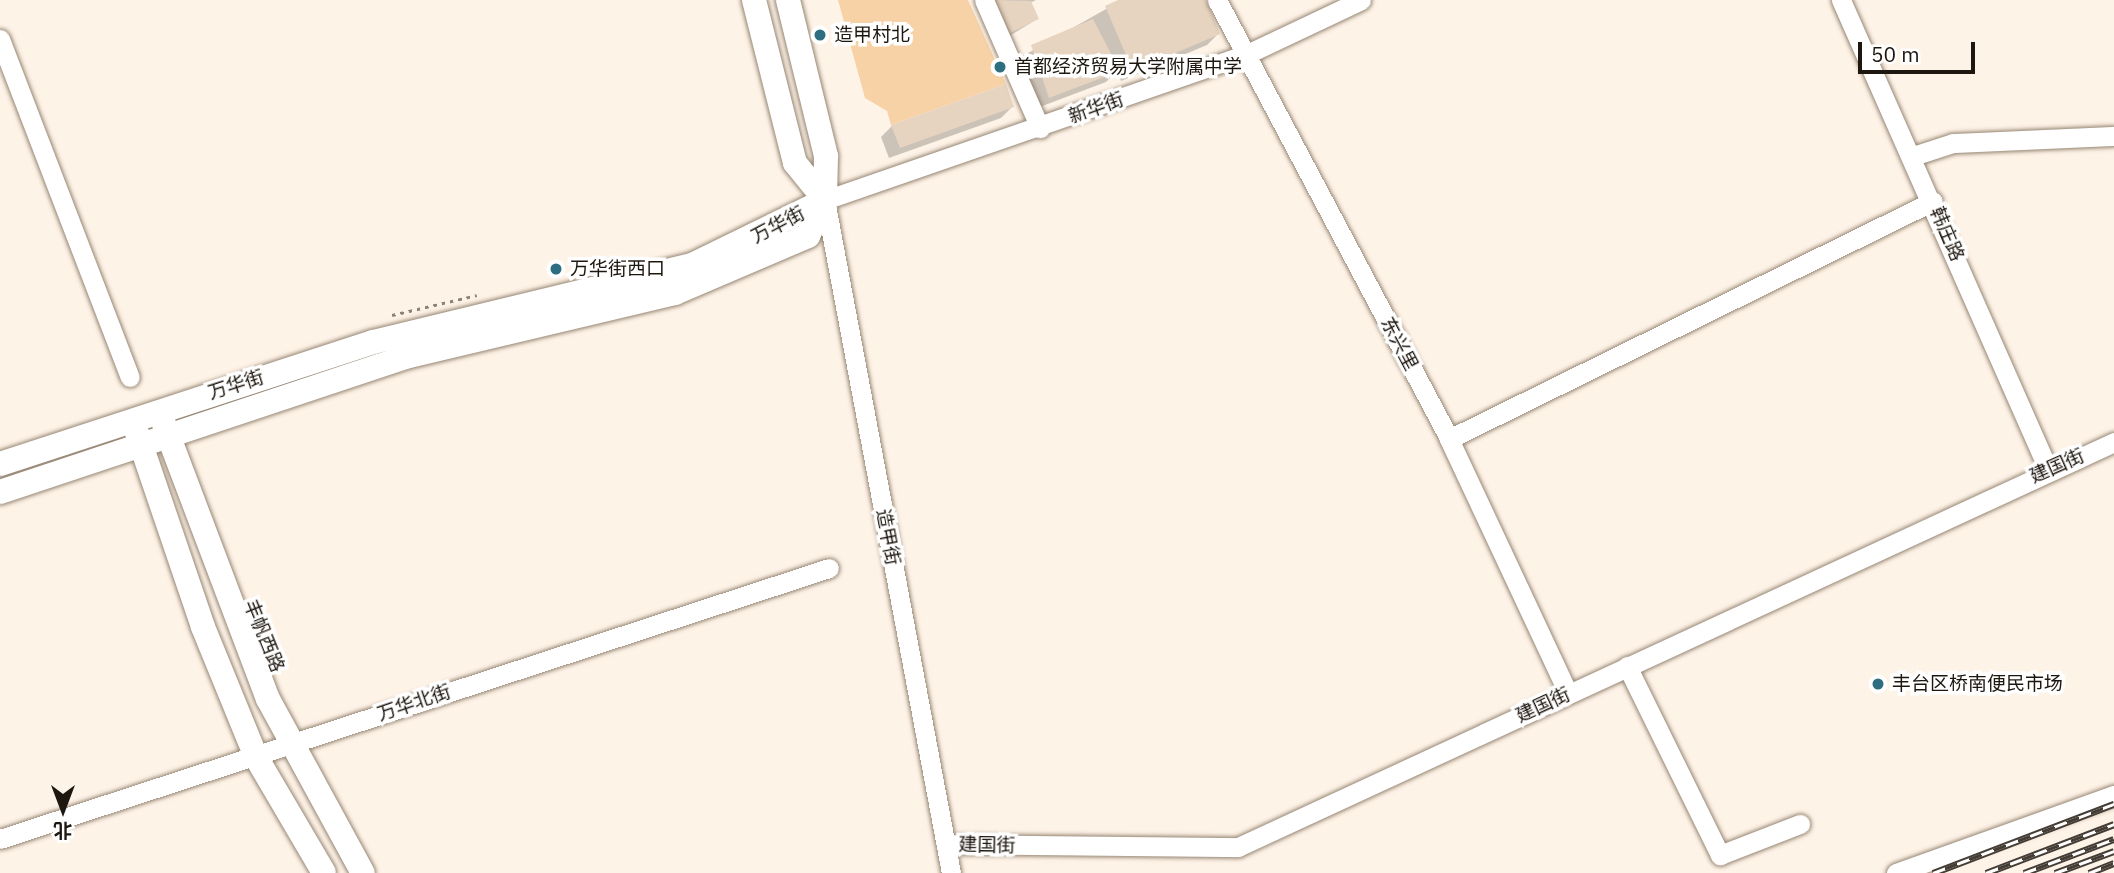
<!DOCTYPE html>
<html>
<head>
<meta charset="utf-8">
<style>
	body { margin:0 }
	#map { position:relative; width:2114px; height:873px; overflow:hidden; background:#fef3e7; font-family:"IBM Plex Sans","Noto Sans SC",sans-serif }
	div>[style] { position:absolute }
	.green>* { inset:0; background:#f8d2a7 }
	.shadow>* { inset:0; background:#0003 }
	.building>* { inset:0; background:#e6d4c0 }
	.path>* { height:2.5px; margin-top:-1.25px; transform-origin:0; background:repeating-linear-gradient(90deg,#8a8178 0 3.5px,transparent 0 8.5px) }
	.roads { filter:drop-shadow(0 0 2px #968674) drop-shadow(0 0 2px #968674) }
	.minor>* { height:19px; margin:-9.5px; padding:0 9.5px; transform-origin:9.5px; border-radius:9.5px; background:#fff }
	.major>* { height:24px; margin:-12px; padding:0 12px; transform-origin:12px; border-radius:12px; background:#fff }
	.rail>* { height:7px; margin-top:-3.5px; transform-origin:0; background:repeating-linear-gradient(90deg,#fff 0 13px,#443d36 0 26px); box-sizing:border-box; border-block:2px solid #443d36 }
	.dots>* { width:19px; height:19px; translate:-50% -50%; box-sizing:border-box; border:4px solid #fff; border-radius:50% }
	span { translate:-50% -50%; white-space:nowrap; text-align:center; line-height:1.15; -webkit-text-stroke:7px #fff; paint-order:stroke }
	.poi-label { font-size:19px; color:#1d1710 }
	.left { translate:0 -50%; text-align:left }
	.street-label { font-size:19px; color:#1d1710 }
	.north { position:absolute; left:28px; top:775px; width:70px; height:70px; -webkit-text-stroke:5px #fff; paint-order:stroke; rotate:180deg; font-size:19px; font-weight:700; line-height:28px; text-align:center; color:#1d1710 }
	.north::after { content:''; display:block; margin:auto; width:24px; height:32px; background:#1d1710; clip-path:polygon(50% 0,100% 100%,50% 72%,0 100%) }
	.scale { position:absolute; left:1858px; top:42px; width:117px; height:32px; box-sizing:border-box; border:4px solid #1d1710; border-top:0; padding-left:9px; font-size:21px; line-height:24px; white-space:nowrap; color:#1d1710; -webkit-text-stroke:5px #fff; paint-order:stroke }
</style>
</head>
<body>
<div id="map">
	<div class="green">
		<i style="clip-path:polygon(838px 0,968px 0,1006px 84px,891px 125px,887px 111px,865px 98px)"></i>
	</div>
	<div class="shadow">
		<i style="clip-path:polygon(978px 0,1036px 0,1030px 3px,1037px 19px,998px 43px)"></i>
		<i style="clip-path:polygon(1122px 0,1204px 0,1218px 34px,1207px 45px,1121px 81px,1117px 71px,1106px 82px,1037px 108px,1021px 57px)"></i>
		<i style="clip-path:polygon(1012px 107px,1001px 118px,889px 158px,881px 137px,892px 126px)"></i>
	</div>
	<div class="building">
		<i style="clip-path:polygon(994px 0,1031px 1px,1039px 19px,1010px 33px)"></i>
		<i style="clip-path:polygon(1118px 0,1206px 0,1220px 34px,1133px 71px,1105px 6px)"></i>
		<i style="clip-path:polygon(1093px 19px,1120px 71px,1049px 98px,1031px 45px)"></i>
		<i style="clip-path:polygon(1006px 84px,1014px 107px,900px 148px,891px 125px)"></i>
	</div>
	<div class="path">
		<i style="left:392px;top:315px;width:87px;rotate:-13.2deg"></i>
	</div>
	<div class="roads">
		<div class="minor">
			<i style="left:984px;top:0;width:140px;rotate:66.4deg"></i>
			<i style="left:1217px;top:0;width:497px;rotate:62.1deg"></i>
			<i style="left:1449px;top:439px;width:280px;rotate:64.9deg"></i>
			<i style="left:1841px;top:0;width:513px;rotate:66.19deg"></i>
			<i style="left:0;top:39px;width:362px;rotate:69deg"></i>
			<i style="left:1913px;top:156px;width:42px;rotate:-18deg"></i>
			<i style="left:1953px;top:143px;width:161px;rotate:-2.5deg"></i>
			<i style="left:1449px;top:439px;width:539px;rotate:-26.18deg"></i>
			<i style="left:1627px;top:666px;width:211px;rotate:63.8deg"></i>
			<i style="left:1720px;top:855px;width:86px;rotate:-21.2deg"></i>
			<i style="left:0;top:839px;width:872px;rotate:-18.1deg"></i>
			<i style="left:946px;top:844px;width:292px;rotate:0.6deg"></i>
			<i style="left:1238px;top:847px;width:965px;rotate:-24.81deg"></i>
			<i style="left:951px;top:873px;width:685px;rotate:-100.6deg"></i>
			<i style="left:825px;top:200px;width:447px;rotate:-19.1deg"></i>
			<i style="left:1247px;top:54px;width:126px;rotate:-25.3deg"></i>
			<i style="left:1896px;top:873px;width:232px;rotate:-19.7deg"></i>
		</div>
		<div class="major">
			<i style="left:754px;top:0;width:168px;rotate:75.9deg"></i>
			<i style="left:795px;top:163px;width:48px;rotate:51deg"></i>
			<i style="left:164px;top:424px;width:294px;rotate:69.3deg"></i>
			<i style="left:268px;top:699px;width:198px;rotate:61.4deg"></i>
			<i style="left:136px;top:430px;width:208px;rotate:71.2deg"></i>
			<i style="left:203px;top:627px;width:140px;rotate:67.8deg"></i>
			<i style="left:256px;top:757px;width:134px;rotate:59.6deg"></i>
			<i style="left:0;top:464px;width:392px;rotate:-18.1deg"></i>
			<i style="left:373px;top:342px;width:328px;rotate:-13.6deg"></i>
			<i style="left:692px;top:265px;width:148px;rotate:-26deg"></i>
			<i style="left:0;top:492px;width:431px;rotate:-18.4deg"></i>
			<i style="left:409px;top:356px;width:273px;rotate:-13.3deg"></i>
			<i style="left:675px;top:293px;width:145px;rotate:-23.2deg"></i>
			<i style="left:808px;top:236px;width:40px;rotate:-65deg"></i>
			<i style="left:825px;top:200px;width:44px;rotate:-88.7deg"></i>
			<i style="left:826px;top:156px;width:161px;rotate:-103.7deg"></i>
		</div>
	</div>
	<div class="rail">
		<i style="left:1933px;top:873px;width:194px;rotate:-20.9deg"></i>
		<i style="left:1986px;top:873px;width:137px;rotate:-20.9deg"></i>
		<i style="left:2024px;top:873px;width:96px;rotate:-20.7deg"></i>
		<i style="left:2055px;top:873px;width:63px;rotate:-20.4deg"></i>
		<i style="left:2089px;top:873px;width:27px;rotate:-22deg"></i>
	</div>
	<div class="dots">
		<i style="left:820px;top:35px;background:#2d6e81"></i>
		<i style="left:1000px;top:67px;background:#2d6e81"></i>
		<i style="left:556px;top:269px;background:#2d6e81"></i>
		<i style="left:1878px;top:684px;background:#2d6e81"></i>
	</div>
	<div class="poi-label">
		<span class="left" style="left:834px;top:35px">造甲村北</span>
		<span class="left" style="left:1014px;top:67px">首都经济贸易大学附属中学</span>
		<span class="left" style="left:570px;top:269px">万华街西口</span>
		<span class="left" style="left:1892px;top:684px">丰台区桥南便民市场</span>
	</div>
	<div class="street-label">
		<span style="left:1096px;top:108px;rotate:-20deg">新华街</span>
		<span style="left:778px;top:225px;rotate:-28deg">万华街</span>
		<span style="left:1947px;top:234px;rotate:67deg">韩庄路</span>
		<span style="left:1399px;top:344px;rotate:62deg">东兴里</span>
		<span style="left:236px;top:385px;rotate:-18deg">万华街</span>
		<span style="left:2057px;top:466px;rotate:-24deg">建国街</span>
		<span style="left:888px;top:537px;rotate:79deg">造甲街</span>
		<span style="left:264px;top:636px;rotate:68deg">丰帆西路</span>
		<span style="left:414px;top:703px;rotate:-19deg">万华北街</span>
		<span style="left:1543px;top:705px;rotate:-25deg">建国街</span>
		<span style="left:987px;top:845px;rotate:1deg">建国街</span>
	</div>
	<div class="north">北</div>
	<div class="scale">50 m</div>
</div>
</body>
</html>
